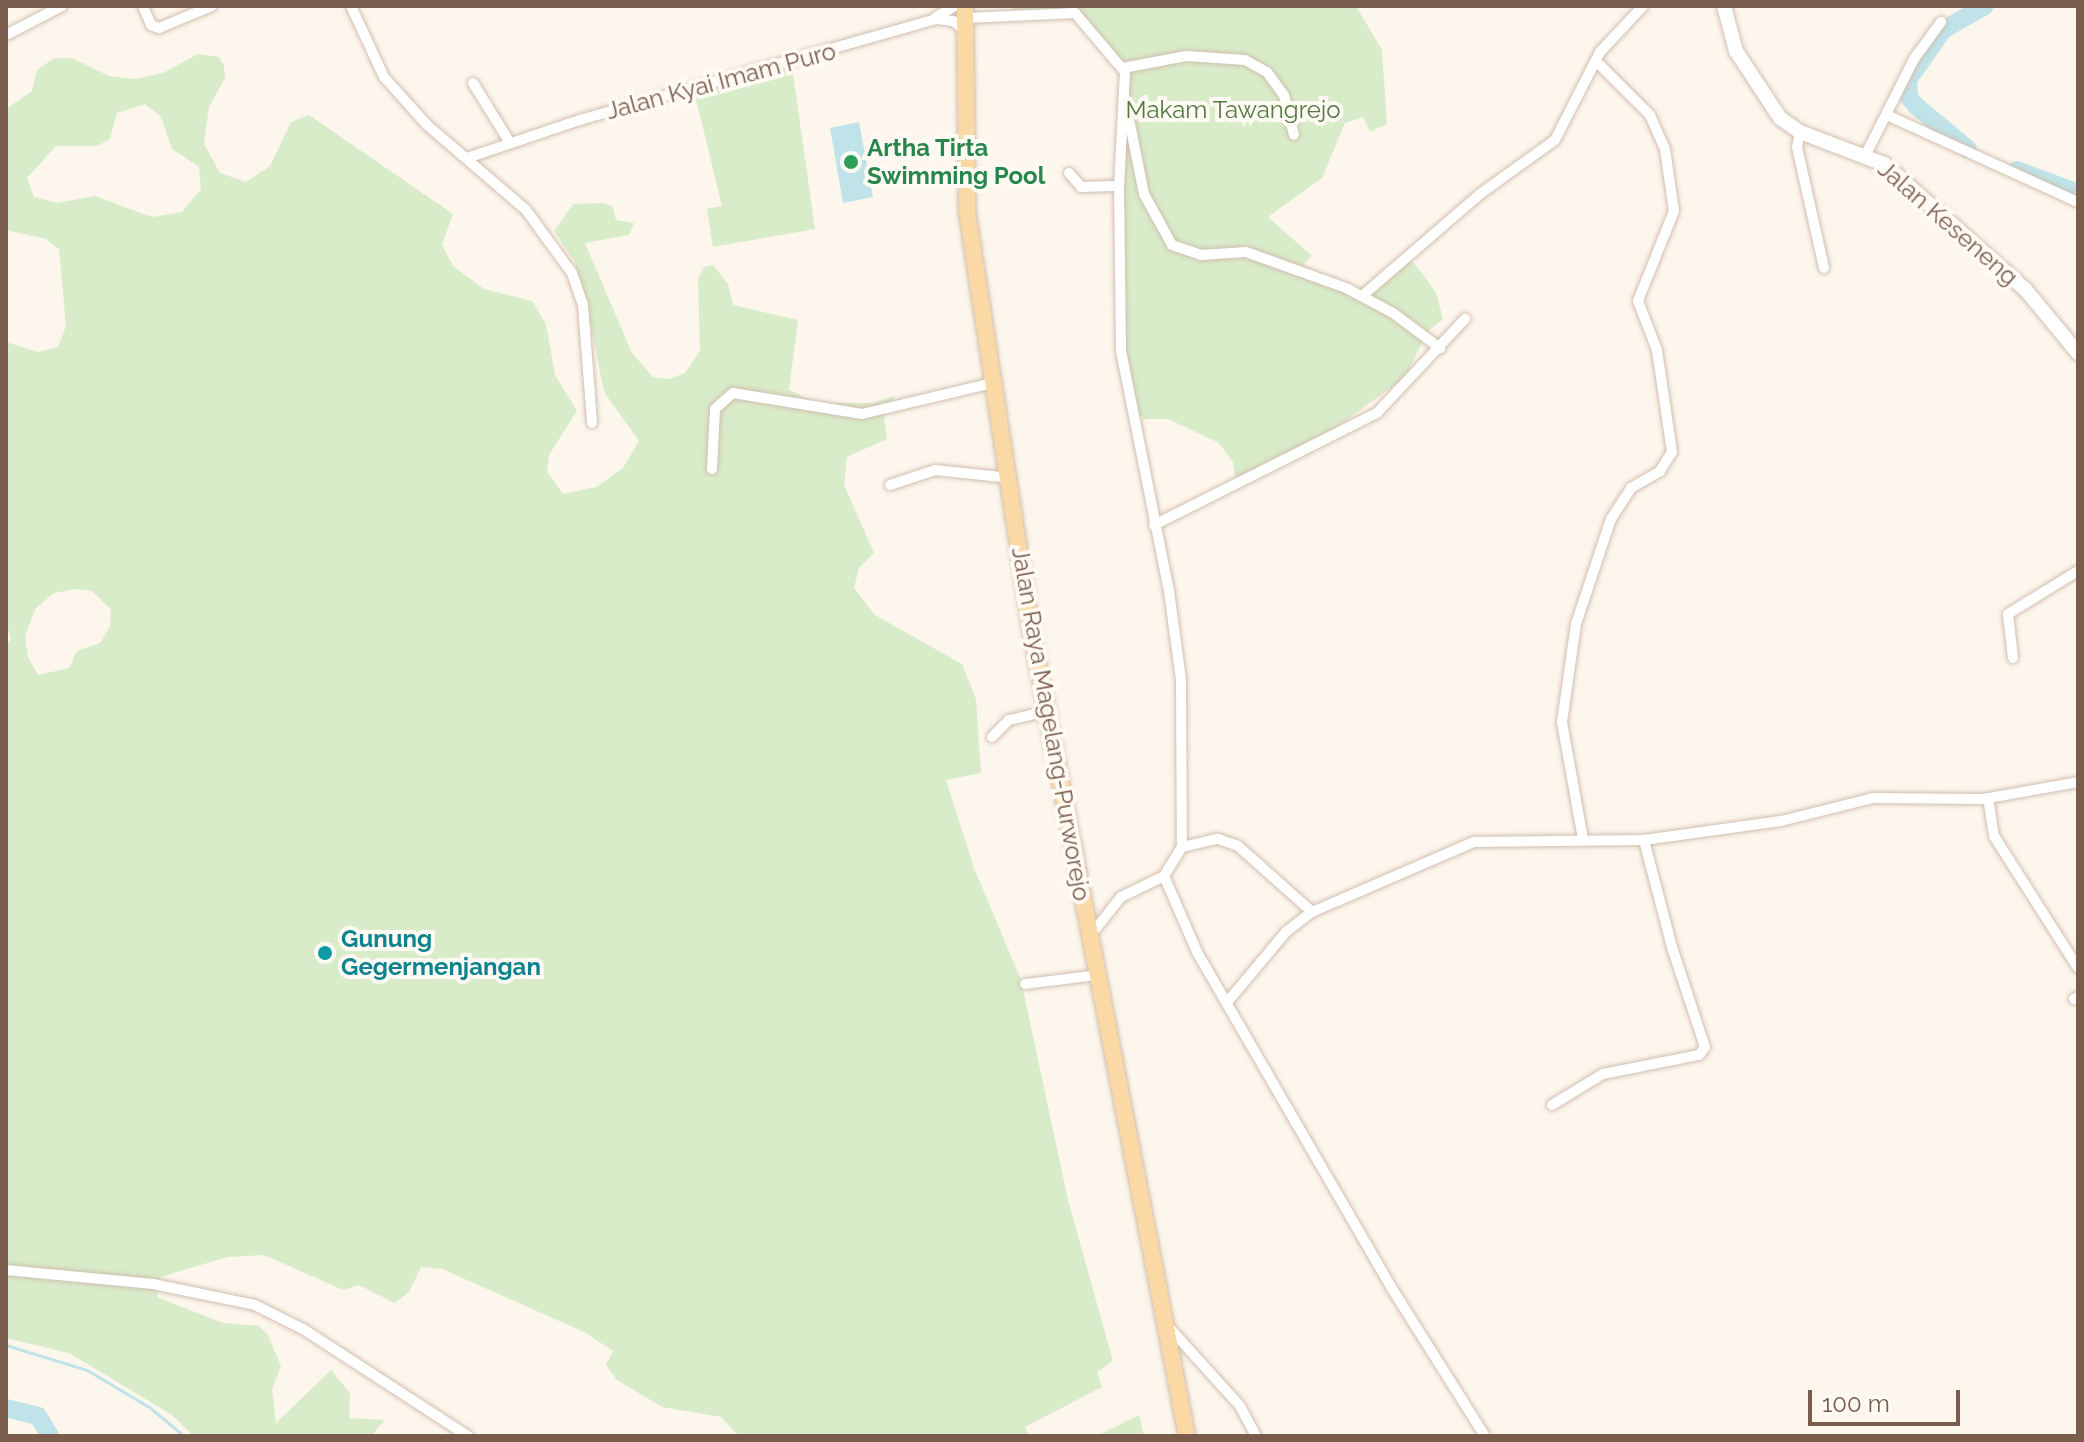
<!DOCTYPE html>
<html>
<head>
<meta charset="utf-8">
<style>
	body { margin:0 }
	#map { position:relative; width:2084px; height:1442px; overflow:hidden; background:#fdf6ec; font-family:Raleway,sans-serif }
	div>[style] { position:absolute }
	.green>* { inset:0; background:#d8ecc9 }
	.water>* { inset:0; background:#bfe3e8 }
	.stream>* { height:3px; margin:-1.5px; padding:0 1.5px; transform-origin:1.5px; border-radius:1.5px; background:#bfe3e8 }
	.river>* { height:18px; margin:-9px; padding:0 9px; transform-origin:9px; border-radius:9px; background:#bfe3e8 }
	.roads { filter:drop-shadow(0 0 2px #d1beb0) drop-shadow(0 0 2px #d1beb0) }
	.street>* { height:10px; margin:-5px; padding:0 5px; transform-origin:5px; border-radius:5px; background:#fff }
	.secondary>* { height:14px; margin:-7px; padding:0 7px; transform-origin:7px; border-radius:7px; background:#fff }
	.primary>* { height:16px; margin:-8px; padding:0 8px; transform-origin:8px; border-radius:8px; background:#fbd9a5 }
	.dots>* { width:22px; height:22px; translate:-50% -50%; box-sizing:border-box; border:4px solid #fffaf3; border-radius:50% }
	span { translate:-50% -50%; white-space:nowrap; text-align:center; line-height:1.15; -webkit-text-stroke:8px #fffaf3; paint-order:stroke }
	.street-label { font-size:24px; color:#7a5c4d }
	.park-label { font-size:24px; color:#537a41 }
	.leisure-label { font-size:24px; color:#27864d; font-weight:700 }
	.left { translate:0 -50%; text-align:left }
	.culture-label { font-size:24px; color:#0d838f; font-weight:700 }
	.frame { position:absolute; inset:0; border:8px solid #7a5c4d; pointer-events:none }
	.scale { position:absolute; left:1808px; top:1390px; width:152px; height:36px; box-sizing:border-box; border:4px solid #7a5c4d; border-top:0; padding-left:10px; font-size:24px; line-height:28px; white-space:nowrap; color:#7a5c4d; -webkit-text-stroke:6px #fffaf3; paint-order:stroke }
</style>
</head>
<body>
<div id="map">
	<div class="green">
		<i style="clip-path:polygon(1011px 6px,1356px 6px,1382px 50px,1387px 124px,1370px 132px,1363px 117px,1345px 123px,1322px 178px,1268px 217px,1312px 256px,1304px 263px,1309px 273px,1365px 290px,1408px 257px,1422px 273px,1436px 293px,1443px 319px,1428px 331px,1405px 377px,1296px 457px,1235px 478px,1233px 462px,1219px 443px,1168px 419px,1145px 419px,1134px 412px,1126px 367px,1121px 65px,1072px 8px,1019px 13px)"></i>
		<i style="clip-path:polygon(evenodd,198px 54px,219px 57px,224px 66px,225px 78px,209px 107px,204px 144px,220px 173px,246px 182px,270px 166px,291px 122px,309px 115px,453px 214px,442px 244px,453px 266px,484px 289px,532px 301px,546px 324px,555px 375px,577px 411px,549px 455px,547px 472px,563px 494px,596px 487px,623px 468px,639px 441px,604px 392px,585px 295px,575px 262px,554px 231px,573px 204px,604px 203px,613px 207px,616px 220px,634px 223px,629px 235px,585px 243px,632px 353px,653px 377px,669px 379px,685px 373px,700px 351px,698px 279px,704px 267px,713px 265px,728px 284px,733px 305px,798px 320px,789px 390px,818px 403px,873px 403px,895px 396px,884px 417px,887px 439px,847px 457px,844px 485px,874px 553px,859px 568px,854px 588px,875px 615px,962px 664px,976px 699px,981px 773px,946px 780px,974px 868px,1021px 980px,1068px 1200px,1113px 1361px,1097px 1372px,1102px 1387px,1025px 1427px,1029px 1436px,739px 1436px,721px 1417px,662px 1407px,617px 1380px,606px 1365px,613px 1351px,586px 1333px,442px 1269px,421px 1267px,409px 1292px,395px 1303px,359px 1285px,343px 1290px,264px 1255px,228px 1257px,160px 1277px,157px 1297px,223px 1323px,259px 1326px,268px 1335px,281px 1366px,272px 1389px,276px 1423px,331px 1370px,350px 1393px,349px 1418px,385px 1420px,371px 1436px,193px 1436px,172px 1415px,69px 1353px,6px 1338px,6px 646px,11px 639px,6px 622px,6px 342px,38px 352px,58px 347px,66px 326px,59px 249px,46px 239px,6px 230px,6px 109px,32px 91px,37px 70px,54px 58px,72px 58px,109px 76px,135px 79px,163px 73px,198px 54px,145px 104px,161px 117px,172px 149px,199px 167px,201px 189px,182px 212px,152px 217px,95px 196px,57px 203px,34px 197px,27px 178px,56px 146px,97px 146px,110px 139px,117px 113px,145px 104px,198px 54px,77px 589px,92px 591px,111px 610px,110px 626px,100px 643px,77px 651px,69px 668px,38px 675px,28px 657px,25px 636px,35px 609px,54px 593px,77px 589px)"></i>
		<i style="clip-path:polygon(792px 67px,815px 229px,713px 247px,707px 209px,722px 206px,694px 91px)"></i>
		<i style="clip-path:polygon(1139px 1415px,1144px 1436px,1097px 1436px)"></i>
	</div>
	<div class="water">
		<i style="clip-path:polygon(859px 122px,873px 197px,843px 203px,830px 128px)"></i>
	</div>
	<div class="stream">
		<i style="left:6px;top:1345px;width:85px;rotate:17.2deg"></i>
		<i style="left:87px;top:1370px;width:72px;rotate:30.8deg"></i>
		<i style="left:149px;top:1407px;width:45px;rotate:39.6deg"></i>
	</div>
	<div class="river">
		<i style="left:1968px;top:149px;width:67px;rotate:-140.4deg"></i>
		<i style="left:1916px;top:106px;width:11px;rotate:-128deg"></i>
		<i style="left:1909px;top:97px;width:17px;rotate:-93deg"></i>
		<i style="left:1908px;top:80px;width:61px;rotate:-55deg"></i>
		<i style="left:1943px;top:30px;width:48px;rotate:-29.7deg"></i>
		<i style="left:2017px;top:170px;width:65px;rotate:20.7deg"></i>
		<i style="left:6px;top:1408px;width:33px;rotate:14deg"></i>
		<i style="left:38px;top:1416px;width:23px;rotate:59deg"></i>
	</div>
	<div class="roads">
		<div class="street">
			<i style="left:143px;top:6px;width:21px;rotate:67deg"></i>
			<i style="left:151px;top:25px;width:9px;rotate:21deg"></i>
			<i style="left:159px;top:28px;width:57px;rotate:-22.5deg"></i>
			<i style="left:351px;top:6px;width:78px;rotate:65.1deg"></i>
			<i style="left:384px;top:77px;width:64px;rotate:48.1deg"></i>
			<i style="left:427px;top:125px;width:130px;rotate:40.6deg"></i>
			<i style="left:526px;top:210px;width:78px;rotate:53.9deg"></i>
			<i style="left:572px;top:273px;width:34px;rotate:71deg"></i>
			<i style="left:583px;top:305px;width:118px;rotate:85.6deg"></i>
			<i style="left:936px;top:17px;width:22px;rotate:-30deg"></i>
			<i style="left:967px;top:18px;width:108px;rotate:-2.7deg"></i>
			<i style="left:1075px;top:13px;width:77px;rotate:49.7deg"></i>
			<i style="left:1125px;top:72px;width:114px;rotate:93deg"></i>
			<i style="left:1119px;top:186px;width:165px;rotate:89.3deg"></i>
			<i style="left:1121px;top:351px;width:245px;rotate:78.7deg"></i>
			<i style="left:1169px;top:591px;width:90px;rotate:82.3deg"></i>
			<i style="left:1181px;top:680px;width:167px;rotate:89.7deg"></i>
			<i style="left:1182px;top:847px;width:34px;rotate:122deg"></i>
			<i style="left:1164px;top:876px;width:83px;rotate:66.5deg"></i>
			<i style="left:1197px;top:952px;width:387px;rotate:59.9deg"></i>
			<i style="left:1391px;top:1287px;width:176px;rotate:57.8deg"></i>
			<i style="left:6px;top:35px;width:63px;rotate:-27.4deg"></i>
			<i style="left:1123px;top:68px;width:64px;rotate:-10.8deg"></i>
			<i style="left:1186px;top:56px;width:59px;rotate:3.9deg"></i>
			<i style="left:1245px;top:60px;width:25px;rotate:29deg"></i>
			<i style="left:1267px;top:72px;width:29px;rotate:54deg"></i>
			<i style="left:1284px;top:95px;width:41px;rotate:76deg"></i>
			<i style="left:473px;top:83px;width:68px;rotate:58.2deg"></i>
			<i style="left:1126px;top:104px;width:92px;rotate:78.7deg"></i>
			<i style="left:1144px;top:194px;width:58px;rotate:61.2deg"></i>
			<i style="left:1172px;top:245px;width:31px;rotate:19deg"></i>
			<i style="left:1201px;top:255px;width:45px;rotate:-3.8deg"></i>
			<i style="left:1246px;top:252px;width:106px;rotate:19.8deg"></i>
			<i style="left:1346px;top:288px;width:53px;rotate:28deg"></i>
			<i style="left:1393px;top:313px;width:59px;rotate:36.7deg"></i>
			<i style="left:1889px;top:116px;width:208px;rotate:24.5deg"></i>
			<i style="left:1800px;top:132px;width:15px;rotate:101deg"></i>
			<i style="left:1797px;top:147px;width:124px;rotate:77.4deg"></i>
			<i style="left:1866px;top:154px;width:106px;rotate:-63.2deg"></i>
			<i style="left:1914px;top:59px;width:46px;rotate:-53.9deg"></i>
			<i style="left:467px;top:158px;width:122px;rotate:-18.6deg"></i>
			<i style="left:583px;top:119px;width:368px;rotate:-15.8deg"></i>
			<i style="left:937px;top:19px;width:16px;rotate:7deg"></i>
			<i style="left:953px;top:21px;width:16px;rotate:40deg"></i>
			<i style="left:1069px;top:173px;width:18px;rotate:49deg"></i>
			<i style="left:1081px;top:187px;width:38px;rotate:-2deg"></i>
			<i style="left:1362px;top:296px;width:156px;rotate:-40.8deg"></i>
			<i style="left:1480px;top:194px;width:92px;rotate:-35.8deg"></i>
			<i style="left:1555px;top:140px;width:99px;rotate:-62.9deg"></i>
			<i style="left:1600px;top:52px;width:63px;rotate:-46.9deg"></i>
			<i style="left:712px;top:469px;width:60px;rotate:-87.1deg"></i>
			<i style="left:715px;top:409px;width:24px;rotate:-42deg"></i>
			<i style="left:733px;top:393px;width:131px;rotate:9.2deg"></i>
			<i style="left:862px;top:414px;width:138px;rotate:-13.4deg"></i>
			<i style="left:890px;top:485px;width:47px;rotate:-18.4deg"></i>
			<i style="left:935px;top:470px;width:76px;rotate:6deg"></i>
			<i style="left:1154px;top:525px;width:250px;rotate:-26.7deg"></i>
			<i style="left:1377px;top:413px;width:129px;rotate:-46.9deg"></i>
			<i style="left:2013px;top:658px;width:44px;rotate:-96.5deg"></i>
			<i style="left:2008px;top:614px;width:82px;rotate:-31.6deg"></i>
			<i style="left:992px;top:737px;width:24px;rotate:-45deg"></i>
			<i style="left:1009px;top:720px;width:37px;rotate:-13deg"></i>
			<i style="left:1988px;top:798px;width:38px;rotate:81deg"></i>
			<i style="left:1994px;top:836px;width:156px;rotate:57.5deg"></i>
			<i style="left:1583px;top:839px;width:119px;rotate:-100.2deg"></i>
			<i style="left:1562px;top:722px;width:99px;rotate:-81.9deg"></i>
			<i style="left:1576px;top:624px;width:111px;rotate:-71.6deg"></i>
			<i style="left:1611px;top:519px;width:37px;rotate:-57deg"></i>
			<i style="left:1631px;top:488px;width:34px;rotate:-30deg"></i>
			<i style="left:1660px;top:471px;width:22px;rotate:-58deg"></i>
			<i style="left:1672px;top:452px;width:103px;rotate:-98.4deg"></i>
			<i style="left:1657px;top:350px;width:53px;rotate:-111.2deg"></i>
			<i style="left:1638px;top:301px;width:97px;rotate:-68.2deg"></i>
			<i style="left:1674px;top:211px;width:63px;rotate:-98.3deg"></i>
			<i style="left:1665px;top:149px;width:37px;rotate:-114deg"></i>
			<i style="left:1650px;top:115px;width:75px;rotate:-135deg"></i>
			<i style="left:1182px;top:847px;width:37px;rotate:-13deg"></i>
			<i style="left:1218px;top:839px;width:21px;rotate:19deg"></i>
			<i style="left:1238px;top:846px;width:99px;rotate:41.7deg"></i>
			<i style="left:1090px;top:936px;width:50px;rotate:-51.5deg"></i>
			<i style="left:1121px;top:897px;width:48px;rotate:-26deg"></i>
			<i style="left:1025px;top:984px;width:74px;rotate:-7deg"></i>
			<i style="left:2074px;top:999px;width:4px;rotate:-27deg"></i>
			<i style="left:1229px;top:1000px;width:89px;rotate:-50deg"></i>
			<i style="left:1286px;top:932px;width:33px;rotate:-38deg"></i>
			<i style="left:1312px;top:912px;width:176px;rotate:-23.4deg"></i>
			<i style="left:1474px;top:842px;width:170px;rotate:-0.7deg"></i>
			<i style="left:1644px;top:840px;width:138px;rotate:-7.9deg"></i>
			<i style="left:1781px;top:821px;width:95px;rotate:-14deg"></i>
			<i style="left:1873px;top:798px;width:110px;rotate:0.5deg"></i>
			<i style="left:1983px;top:799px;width:97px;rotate:-10.1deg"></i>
			<i style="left:1552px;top:1105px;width:60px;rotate:-31.3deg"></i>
			<i style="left:1603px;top:1074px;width:98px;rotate:-11.2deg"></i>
			<i style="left:1699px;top:1055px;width:10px;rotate:-53deg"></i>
			<i style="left:1705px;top:1047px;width:105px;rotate:-108.3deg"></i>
			<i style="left:1672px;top:947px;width:111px;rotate:-104.7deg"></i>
			<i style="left:6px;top:1270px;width:148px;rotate:5.4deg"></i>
			<i style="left:153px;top:1284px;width:104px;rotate:11.6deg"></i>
			<i style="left:255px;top:1305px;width:54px;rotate:26.6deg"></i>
			<i style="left:303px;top:1329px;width:197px;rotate:33deg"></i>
			<i style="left:1166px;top:1324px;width:110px;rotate:47.9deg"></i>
			<i style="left:1240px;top:1406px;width:34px;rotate:62deg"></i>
		</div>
		<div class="secondary">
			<i style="left:1724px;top:6px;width:47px;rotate:75.1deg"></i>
			<i style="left:1736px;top:51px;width:80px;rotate:56.7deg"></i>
			<i style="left:1780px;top:118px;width:24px;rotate:35deg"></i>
			<i style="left:1800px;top:132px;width:90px;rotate:20.9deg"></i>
			<i style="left:1884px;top:164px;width:188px;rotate:41.6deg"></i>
			<i style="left:2025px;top:289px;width:83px;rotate:50.4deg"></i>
		</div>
		<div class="primary">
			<i style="left:965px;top:6px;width:205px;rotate:89.4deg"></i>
			<i style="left:967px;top:211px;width:418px;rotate:81.3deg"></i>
			<i style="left:1030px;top:624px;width:827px;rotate:79.06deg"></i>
		</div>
	</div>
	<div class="dots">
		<i style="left:851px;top:162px;background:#2e9e5b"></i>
		<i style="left:325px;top:953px;background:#0f9aa8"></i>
	</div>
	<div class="street-label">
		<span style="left:721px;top:81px;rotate:-15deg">Jalan Kyai Imam Puro</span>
		<span style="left:1948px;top:223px;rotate:41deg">Jalan Keseneng</span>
		<span style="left:1051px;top:724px;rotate:80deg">Jalan Raya Magelang-Purworejo</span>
	</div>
	<div class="park-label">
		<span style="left:1233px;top:110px">Makam Tawangrejo</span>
	</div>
	<div class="leisure-label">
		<span class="left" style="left:867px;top:162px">Artha Tirta<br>Swimming Pool</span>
	</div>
	<div class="culture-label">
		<span class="left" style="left:341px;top:953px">Gunung<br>Gegermenjangan</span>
	</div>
	<div class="frame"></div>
	<div class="scale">100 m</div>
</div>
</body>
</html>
